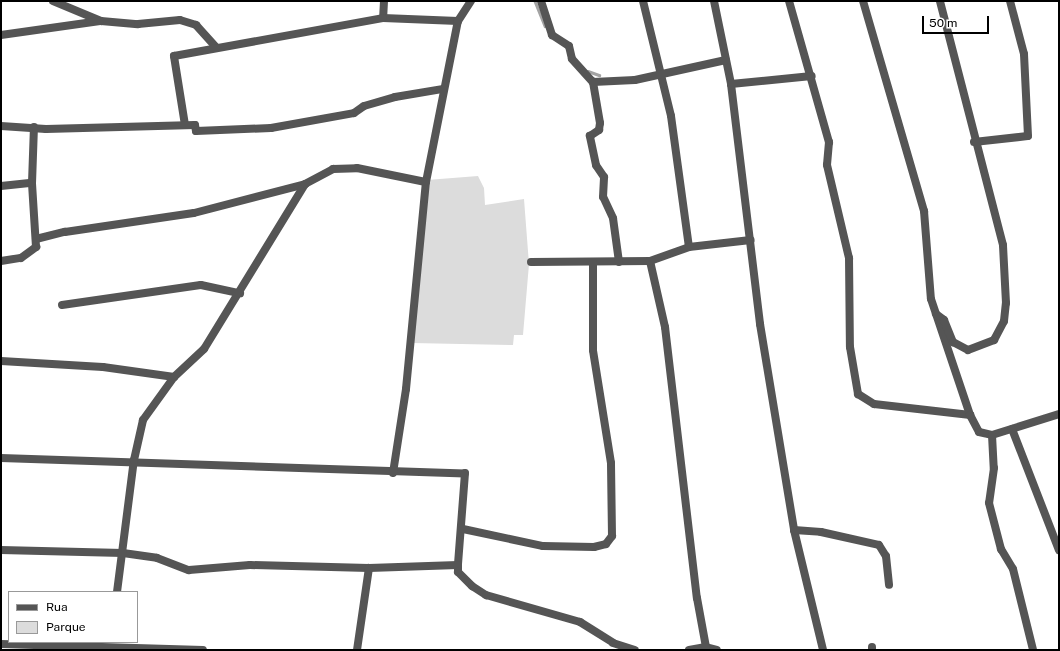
<!DOCTYPE html>
<html>
<head>
<meta charset="utf-8">
<style>
	body { margin:0 }
	#map { position:relative; width:1060px; height:651px; overflow:hidden; background:#fff; font-family:"Public Sans",sans-serif }
	div>[style] { position:absolute }
	.green>* { inset:0; background:#dcdcdc }
	.stream>* { height:2.5px; margin:-1.25px; padding:0 1.25px; transform-origin:1.25px; border-radius:1.25px; background:#a3a3a3 }
	.minor>* { height:8px; margin:-4px; padding:0 4px; transform-origin:4px; border-radius:4px; background:#555 }
	span { translate:-50% -50%; white-space:nowrap; text-align:center; line-height:1.15; -webkit-text-stroke:3.5px #fff; paint-order:stroke }
	.frame { position:absolute; inset:0; border:2px solid #000; pointer-events:none }
	.legend { position:absolute; left:8px; top:591px; width:130px; height:52px; box-sizing:border-box; background:#fff; border:1px solid #999; margin:0; padding:5px 7px; list-style:none; font-size:12px; color:#000 }
	.legend li { display:flex; align-items:center; gap:8px; height:20px }
	.legend b { width:20px; border:1px solid #999 }
	.scale { position:absolute; left:922px; top:16px; width:67px; height:18px; box-sizing:border-box; border:2px solid #000; border-top:0; padding-left:5px; font-size:12px; line-height:14px; white-space:nowrap; color:#000; -webkit-text-stroke:3px #fff; paint-order:stroke }
</style>
</head>
<body>
<div id="map">
	<div class="green">
		<i style="clip-path:polygon(478px 176px,484px 188px,485px 205px,524px 199px,529px 264px,523px 335px,514px 335px,513px 345px,412px 343px,427px 180px)"></i>
	</div>
	<div class="stream">
		<i style="left:535px;top:1px;width:27px;rotate:68deg"></i>
		<i style="left:588px;top:71px;width:12px;rotate:20deg"></i>
	</div>
	<div class="minor">
		<i style="left:53px;top:1px;width:52px;rotate:22.6deg"></i>
		<i style="left:101px;top:21px;width:37px;rotate:5deg"></i>
		<i style="left:138px;top:24px;width:42px;rotate:-5.4deg"></i>
		<i style="left:180px;top:20px;width:17px;rotate:17deg"></i>
		<i style="left:196px;top:25px;width:30px;rotate:48deg"></i>
		<i style="left:384px;top:1px;width:17px;rotate:93deg"></i>
		<i style="left:383px;top:18px;width:75px;rotate:2.3deg"></i>
		<i style="left:541px;top:1px;width:36px;rotate:72deg"></i>
		<i style="left:552px;top:35px;width:20px;rotate:33deg"></i>
		<i style="left:569px;top:46px;width:13px;rotate:77deg"></i>
		<i style="left:572px;top:59px;width:31px;rotate:48deg"></i>
		<i style="left:643px;top:1px;width:118px;rotate:76.3deg"></i>
		<i style="left:671px;top:116px;width:132px;rotate:82.2deg"></i>
		<i style="left:714px;top:1px;width:85px;rotate:78.4deg"></i>
		<i style="left:731px;top:84px;width:242px;rotate:83.1deg"></i>
		<i style="left:760px;top:324px;width:209px;rotate:80.6deg"></i>
		<i style="left:794px;top:530px;width:123px;rotate:76.4deg"></i>
		<i style="left:789px;top:1px;width:147px;rotate:74.2deg"></i>
		<i style="left:829px;top:142px;width:23px;rotate:95deg"></i>
		<i style="left:827px;top:165px;width:96px;rotate:76.7deg"></i>
		<i style="left:849px;top:258px;width:89px;rotate:89.4deg"></i>
		<i style="left:850px;top:347px;width:48px;rotate:80.3deg"></i>
		<i style="left:858px;top:394px;width:19px;rotate:32deg"></i>
		<i style="left:874px;top:404px;width:97px;rotate:6.5deg"></i>
		<i style="left:863px;top:1px;width:219px;rotate:73.8deg"></i>
		<i style="left:924px;top:211px;width:88px;rotate:85.5deg"></i>
		<i style="left:931px;top:299px;width:122px;rotate:71.4deg"></i>
		<i style="left:970px;top:415px;width:19px;rotate:62deg"></i>
		<i style="left:979px;top:432px;width:13px;rotate:13deg"></i>
		<i style="left:992px;top:435px;width:70px;rotate:-17.4deg"></i>
		<i style="left:1px;top:35px;width:100px;rotate:-8deg"></i>
		<i style="left:731px;top:84px;width:81px;rotate:-5.6deg"></i>
		<i style="left:185px;top:125px;width:70px;rotate:-99.1deg"></i>
		<i style="left:174px;top:56px;width:212px;rotate:-10.3deg"></i>
		<i style="left:1px;top:126px;width:45px;rotate:3.8deg"></i>
		<i style="left:46px;top:129px;width:149px;rotate:-1.5deg"></i>
		<i style="left:195px;top:125px;width:6px;rotate:81deg"></i>
		<i style="left:196px;top:131px;width:75px;rotate:-2.3deg"></i>
		<i style="left:271px;top:128px;width:84px;rotate:-10.2deg"></i>
		<i style="left:354px;top:113px;width:12px;rotate:-35deg"></i>
		<i style="left:364px;top:106px;width:32px;rotate:-16deg"></i>
		<i style="left:395px;top:97px;width:49px;rotate:-9.5deg"></i>
		<i style="left:974px;top:142px;width:54px;rotate:-6.3deg"></i>
		<i style="left:1028px;top:136px;width:82px;rotate:-92.8deg"></i>
		<i style="left:1024px;top:54px;width:55px;rotate:-104.8deg"></i>
		<i style="left:1px;top:186px;width:31px;rotate:-6deg"></i>
		<i style="left:36px;top:239px;width:30px;rotate:-14deg"></i>
		<i style="left:65px;top:232px;width:130px;rotate:-8.4deg"></i>
		<i style="left:194px;top:213px;width:115px;rotate:-14.6deg"></i>
		<i style="left:1px;top:261px;width:20px;rotate:-9deg"></i>
		<i style="left:21px;top:258px;width:19px;rotate:-36deg"></i>
		<i style="left:36px;top:247px;width:64px;rotate:-93.6deg"></i>
		<i style="left:32px;top:183px;width:56px;rotate:-88deg"></i>
		<i style="left:650px;top:261px;width:68px;rotate:77.2deg"></i>
		<i style="left:665px;top:327px;width:273px;rotate:83.3deg"></i>
		<i style="left:697px;top:598px;width:50px;rotate:79.6deg"></i>
		<i style="left:706px;top:647px;width:11px;rotate:15deg"></i>
		<i style="left:531px;top:262px;width:119px;rotate:-0.5deg"></i>
		<i style="left:650px;top:261px;width:41px;rotate:-19.7deg"></i>
		<i style="left:689px;top:247px;width:62px;rotate:-6.4deg"></i>
		<i style="left:619px;top:262px;width:44px;rotate:-97.8deg"></i>
		<i style="left:613px;top:218px;width:23px;rotate:-115deg"></i>
		<i style="left:603px;top:197px;width:20px;rotate:-87deg"></i>
		<i style="left:604px;top:177px;width:14px;rotate:-124deg"></i>
		<i style="left:596px;top:165px;width:30px;rotate:-102deg"></i>
		<i style="left:590px;top:136px;width:11px;rotate:-34deg"></i>
		<i style="left:599px;top:130px;width:7px;rotate:-82deg"></i>
		<i style="left:600px;top:123px;width:42px;rotate:-99.7deg"></i>
		<i style="left:593px;top:82px;width:42px;rotate:-2.7deg"></i>
		<i style="left:635px;top:80px;width:93px;rotate:-12.4deg"></i>
		<i style="left:62px;top:305px;width:140px;rotate:-8.2deg"></i>
		<i style="left:201px;top:285px;width:40px;rotate:12deg"></i>
		<i style="left:936px;top:314px;width:10px;rotate:37deg"></i>
		<i style="left:944px;top:320px;width:24px;rotate:68deg"></i>
		<i style="left:953px;top:342px;width:17px;rotate:28deg"></i>
		<i style="left:968px;top:350px;width:28px;rotate:-21deg"></i>
		<i style="left:994px;top:340px;width:21px;rotate:-62deg"></i>
		<i style="left:1004px;top:321px;width:18px;rotate:-84deg"></i>
		<i style="left:1006px;top:303px;width:58px;rotate:-93deg"></i>
		<i style="left:1003px;top:245px;width:252px;rotate:-104.5deg"></i>
		<i style="left:1px;top:361px;width:102px;rotate:3.4deg"></i>
		<i style="left:103px;top:367px;width:72px;rotate:8deg"></i>
		<i style="left:1012px;top:429px;width:130px;rotate:68.8deg"></i>
		<i style="left:992px;top:435px;width:33px;rotate:87deg"></i>
		<i style="left:994px;top:468px;width:35px;rotate:98deg"></i>
		<i style="left:989px;top:503px;width:48px;rotate:75.4deg"></i>
		<i style="left:1001px;top:549px;width:23px;rotate:59deg"></i>
		<i style="left:1013px;top:569px;width:83px;rotate:76.1deg"></i>
		<i style="left:1px;top:458px;width:464px;rotate:1.9deg"></i>
		<i style="left:465px;top:473px;width:92px;rotate:94.4deg"></i>
		<i style="left:393px;top:473px;width:85px;rotate:-81.2deg"></i>
		<i style="left:406px;top:389px;width:208px;rotate:-84.5deg"></i>
		<i style="left:426px;top:182px;width:164px;rotate:-78.8deg"></i>
		<i style="left:458px;top:21px;width:24px;rotate:-57deg"></i>
		<i style="left:463px;top:529px;width:82px;rotate:12deg"></i>
		<i style="left:543px;top:546px;width:51px;rotate:1.1deg"></i>
		<i style="left:594px;top:547px;width:12px;rotate:-14deg"></i>
		<i style="left:606px;top:544px;width:10px;rotate:-53deg"></i>
		<i style="left:612px;top:536px;width:73px;rotate:-90.8deg"></i>
		<i style="left:611px;top:463px;width:114px;rotate:-99.1deg"></i>
		<i style="left:593px;top:350px;width:87px;rotate:-90deg"></i>
		<i style="left:794px;top:530px;width:27px;rotate:4deg"></i>
		<i style="left:821px;top:532px;width:59px;rotate:12.6deg"></i>
		<i style="left:879px;top:545px;width:13px;rotate:58deg"></i>
		<i style="left:886px;top:556px;width:29px;rotate:84deg"></i>
		<i style="left:1px;top:550px;width:122px;rotate:1.4deg"></i>
		<i style="left:123px;top:553px;width:34px;rotate:8deg"></i>
		<i style="left:157px;top:558px;width:34px;rotate:21deg"></i>
		<i style="left:189px;top:570px;width:61px;rotate:-4.7deg"></i>
		<i style="left:250px;top:565px;width:119px;rotate:1.4deg"></i>
		<i style="left:369px;top:568px;width:89px;rotate:-1.9deg"></i>
		<i style="left:458px;top:565px;width:7px;rotate:90deg"></i>
		<i style="left:458px;top:572px;width:20px;rotate:45deg"></i>
		<i style="left:472px;top:586px;width:17px;rotate:33deg"></i>
		<i style="left:486px;top:595px;width:98px;rotate:16deg"></i>
		<i style="left:580px;top:622px;width:39px;rotate:32deg"></i>
		<i style="left:613px;top:643px;width:23px;rotate:18deg"></i>
		<i style="left:117px;top:592px;width:133px;rotate:-82.7deg"></i>
		<i style="left:134px;top:460px;width:41px;rotate:-77.3deg"></i>
		<i style="left:143px;top:420px;width:53px;rotate:-54.2deg"></i>
		<i style="left:174px;top:377px;width:41px;rotate:-43deg"></i>
		<i style="left:204px;top:349px;width:193px;rotate:-58.5deg"></i>
		<i style="left:305px;top:184px;width:32px;rotate:-28deg"></i>
		<i style="left:333px;top:169px;width:24px;rotate:-2deg"></i>
		<i style="left:357px;top:168px;width:70px;rotate:11.5deg"></i>
		<i style="left:1px;top:644px;width:202px;rotate:1.7deg"></i>
		<i style="left:872px;top:647px;width:3px;rotate:90deg"></i>
		<i style="left:357px;top:650px;width:83px;rotate:-81.7deg"></i>
		<i style="left:689px;top:650px;width:17px;rotate:-10deg"></i>
	</div>
	<div class="frame"></div>
	<ul class="legend">
	<li><b style="height:5px;background:#555"></b>Rua</li>
	<li><b style="height:11px;background:#dcdcdc"></b>Parque</li>
	</ul>
	<div class="scale">50 m</div>
</div>
</body>
</html>
